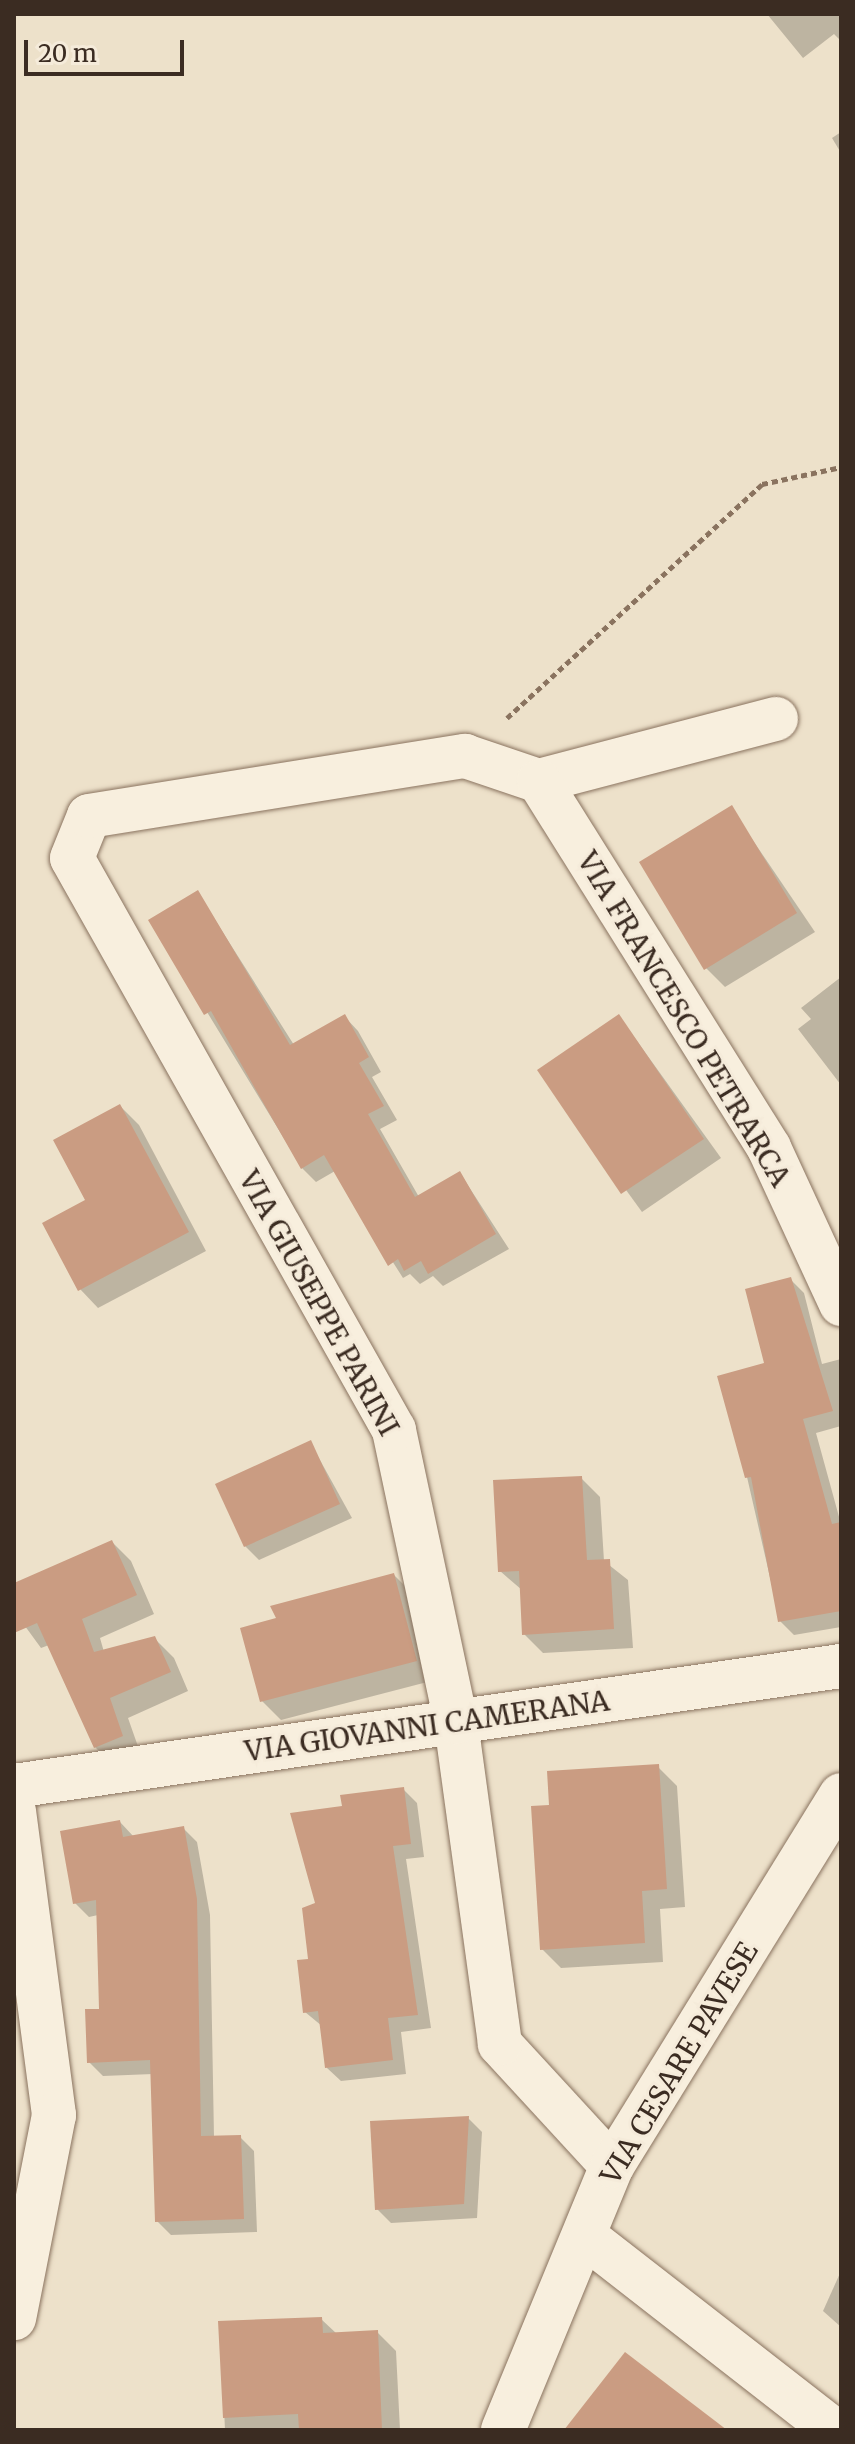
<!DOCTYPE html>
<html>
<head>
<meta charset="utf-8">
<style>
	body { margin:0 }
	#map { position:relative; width:855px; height:2444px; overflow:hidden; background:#ede1ca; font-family:Merriweather,serif }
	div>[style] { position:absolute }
	.shadow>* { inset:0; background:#0003 }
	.building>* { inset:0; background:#ca9c82 }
	.path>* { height:5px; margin-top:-2.5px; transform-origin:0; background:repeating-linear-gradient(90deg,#8a735f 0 6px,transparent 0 10px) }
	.roads { filter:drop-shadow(0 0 2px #8a735f) drop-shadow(0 0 2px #8a735f) }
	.minor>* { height:44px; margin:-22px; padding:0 22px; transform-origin:22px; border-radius:22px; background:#f8efde }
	span { translate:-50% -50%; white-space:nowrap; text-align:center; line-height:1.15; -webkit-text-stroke:6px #f5ebda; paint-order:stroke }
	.street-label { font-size:28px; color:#3b2c22 }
	.frame { position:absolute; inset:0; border:16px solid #3b2c22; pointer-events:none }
	.scale { position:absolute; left:24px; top:40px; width:160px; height:36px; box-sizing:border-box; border:4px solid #3b2c22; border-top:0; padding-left:10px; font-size:24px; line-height:28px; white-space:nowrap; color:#3b2c22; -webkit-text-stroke:6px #f5ebda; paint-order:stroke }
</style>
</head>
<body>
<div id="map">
	<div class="shadow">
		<i style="clip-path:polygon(767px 14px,841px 14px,841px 41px,834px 34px,803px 58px)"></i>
		<i style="clip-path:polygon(841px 132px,841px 153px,832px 138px)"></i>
		<i style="clip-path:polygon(731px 808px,815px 932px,725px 987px,706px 968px)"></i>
		<i style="clip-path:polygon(198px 893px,294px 1045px,345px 1017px,358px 1031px,381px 1072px,372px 1077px,397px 1120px,380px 1129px,419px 1197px,460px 1173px,509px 1249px,443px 1286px,433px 1276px,420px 1284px,410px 1274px,403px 1278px,335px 1171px,316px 1182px,302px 1168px,151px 920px)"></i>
		<i style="clip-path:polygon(841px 977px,841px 1085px,798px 1029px,811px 1019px,801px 1008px)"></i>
		<i style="clip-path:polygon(619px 1016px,721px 1158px,642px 1212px,539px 1070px)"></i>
		<i style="clip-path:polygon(120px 1106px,139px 1125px,206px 1251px,98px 1308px,80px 1289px,88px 1201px)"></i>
		<i style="clip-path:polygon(790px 1279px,804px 1293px,822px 1364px,841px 1359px,841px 1426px,816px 1433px,841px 1524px,841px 1627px,794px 1635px,780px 1621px,747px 1477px)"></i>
		<i style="clip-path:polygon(310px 1442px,352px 1518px,259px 1560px,245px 1546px)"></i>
		<i style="clip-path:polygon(581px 1478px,600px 1497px,604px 1561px,628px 1580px,633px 1648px,543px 1653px,524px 1634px,522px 1590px,500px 1571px)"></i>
		<i style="clip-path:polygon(112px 1542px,131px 1561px,154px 1614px,100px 1638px,104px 1652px,154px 1638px,174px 1658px,188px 1691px,128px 1718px,141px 1755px,114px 1766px,95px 1747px,49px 1645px,41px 1648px,14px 1611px,14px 1585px)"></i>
		<i style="clip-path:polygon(394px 1575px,413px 1594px,435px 1680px,281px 1720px,262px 1701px,279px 1620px)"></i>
		<i style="clip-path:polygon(658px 1767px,677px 1786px,685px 1907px,660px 1909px,663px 1962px,561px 1968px,542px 1949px,551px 1806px)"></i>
		<i style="clip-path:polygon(403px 1789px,417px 1803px,424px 1857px,406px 1859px,431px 2028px,401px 2032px,406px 2074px,341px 2081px,327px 2068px,322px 2026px,305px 2012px,317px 1904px,345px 1807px)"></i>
		<i style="clip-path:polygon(120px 1822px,134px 1837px,183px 1828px,197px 1842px,210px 1915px,214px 2137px,240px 2137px,254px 2151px,257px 2232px,171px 2235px,157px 2221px,153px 2074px,103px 2076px,89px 2062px,101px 2010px,98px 1915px,89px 1917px,75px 1903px)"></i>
		<i style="clip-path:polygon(468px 2118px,482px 2132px,477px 2218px,391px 2223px,377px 2209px)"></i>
		<i style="clip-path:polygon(841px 2271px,841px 2327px,823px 2311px)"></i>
		<i style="clip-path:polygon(321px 2319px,337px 2334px,377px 2332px,396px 2351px,400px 2430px,225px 2430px,220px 2323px)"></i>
	</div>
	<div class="building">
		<i style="clip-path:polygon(732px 805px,797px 913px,704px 970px,639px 862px)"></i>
		<i style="clip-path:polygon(198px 890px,290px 1045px,345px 1014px,369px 1057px,359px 1063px,384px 1106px,368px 1114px,415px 1197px,460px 1171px,496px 1234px,428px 1274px,421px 1261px,404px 1271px,398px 1259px,388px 1266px,324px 1155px,301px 1169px,211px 1011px,204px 1015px,148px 920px)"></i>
		<i style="clip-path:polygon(619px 1014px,704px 1139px,621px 1194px,537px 1070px)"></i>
		<i style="clip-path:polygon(120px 1104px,189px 1232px,78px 1291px,42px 1223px,85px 1200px,53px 1140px)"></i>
		<i style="clip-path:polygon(791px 1277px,833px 1411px,803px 1419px,832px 1524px,841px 1522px,841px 1611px,778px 1622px,751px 1477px,745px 1478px,717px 1376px,764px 1363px,745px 1289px)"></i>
		<i style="clip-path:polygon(311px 1440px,340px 1504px,244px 1547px,215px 1484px)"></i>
		<i style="clip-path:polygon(582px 1476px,587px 1560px,610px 1559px,614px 1629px,522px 1635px,519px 1571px,498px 1572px,493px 1480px)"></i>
		<i style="clip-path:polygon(112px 1540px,137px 1595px,82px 1619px,94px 1652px,155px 1636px,171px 1672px,110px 1698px,123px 1736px,94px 1748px,37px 1623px,14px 1633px,14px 1583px)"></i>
		<i style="clip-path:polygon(394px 1573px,417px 1661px,260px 1702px,240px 1628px,276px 1618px,270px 1606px)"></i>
		<i style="clip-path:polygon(659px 1764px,667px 1889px,642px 1891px,645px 1943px,540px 1950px,531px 1806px,549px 1805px,547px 1771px)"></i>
		<i style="clip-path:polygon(404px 1787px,411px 1844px,393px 1846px,418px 2015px,388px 2018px,393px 2060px,325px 2068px,318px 2011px,303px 2013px,297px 1960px,308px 1959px,302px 1908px,315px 1903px,290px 1813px,342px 1806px,340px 1795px)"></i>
		<i style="clip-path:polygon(120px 1820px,123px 1837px,184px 1826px,197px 1899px,201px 2136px,241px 2135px,244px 2219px,155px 2222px,150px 2060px,87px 2063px,85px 2009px,99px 2009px,96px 1900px,73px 1904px,60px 1831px)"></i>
		<i style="clip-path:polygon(469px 2116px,464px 2204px,375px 2210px,370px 2121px)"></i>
		<i style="clip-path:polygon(322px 2317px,323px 2333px,378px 2330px,382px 2430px,299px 2430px,298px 2414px,223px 2418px,218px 2321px)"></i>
		<i style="clip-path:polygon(625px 2352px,727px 2430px,564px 2430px)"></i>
	</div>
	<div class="path">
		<i style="left:507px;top:718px;width:346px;rotate:-42.5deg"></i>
		<i style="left:762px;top:484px;width:81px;rotate:-12.1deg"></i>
	</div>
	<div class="roads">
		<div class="minor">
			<i style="left:539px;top:781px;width:245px;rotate:-14.7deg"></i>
			<i style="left:14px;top:1786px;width:836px;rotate:-8.26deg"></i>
			<i style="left:14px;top:1811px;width:307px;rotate:82.5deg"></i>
			<i style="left:54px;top:2115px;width:207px;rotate:101.1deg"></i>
			<i style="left:612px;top:2166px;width:166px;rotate:-132.6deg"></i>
			<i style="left:500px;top:2044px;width:325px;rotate:-97.8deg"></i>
			<i style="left:456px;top:1722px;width:299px;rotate:-102deg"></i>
			<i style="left:394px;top:1430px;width:656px;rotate:-119.38deg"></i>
			<i style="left:72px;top:858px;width:45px;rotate:-68deg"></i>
			<i style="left:89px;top:816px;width:381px;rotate:-9.1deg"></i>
			<i style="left:465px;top:756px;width:78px;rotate:18.7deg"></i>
			<i style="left:539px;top:781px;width:433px;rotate:57.9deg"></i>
			<i style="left:769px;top:1148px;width:172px;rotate:65.2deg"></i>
			<i style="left:587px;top:2238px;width:313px;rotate:37.9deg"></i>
			<i style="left:503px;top:2430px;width:286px;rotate:-67.6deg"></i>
			<i style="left:612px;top:2166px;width:436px;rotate:-58.3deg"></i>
		</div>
	</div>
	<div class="street-label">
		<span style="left:684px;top:1019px;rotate:59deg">VIA FRANCESCO PETRARCA</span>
		<span style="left:319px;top:1303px;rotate:61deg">VIA GIUSEPPE PARINI</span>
		<span style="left:427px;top:1726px;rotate:-8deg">VIA GIOVANNI CAMERANA</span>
		<span style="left:679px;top:2063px;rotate:-59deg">VIA CESARE PAVESE</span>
	</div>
	<div class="frame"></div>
	<div class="scale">20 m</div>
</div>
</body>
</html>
